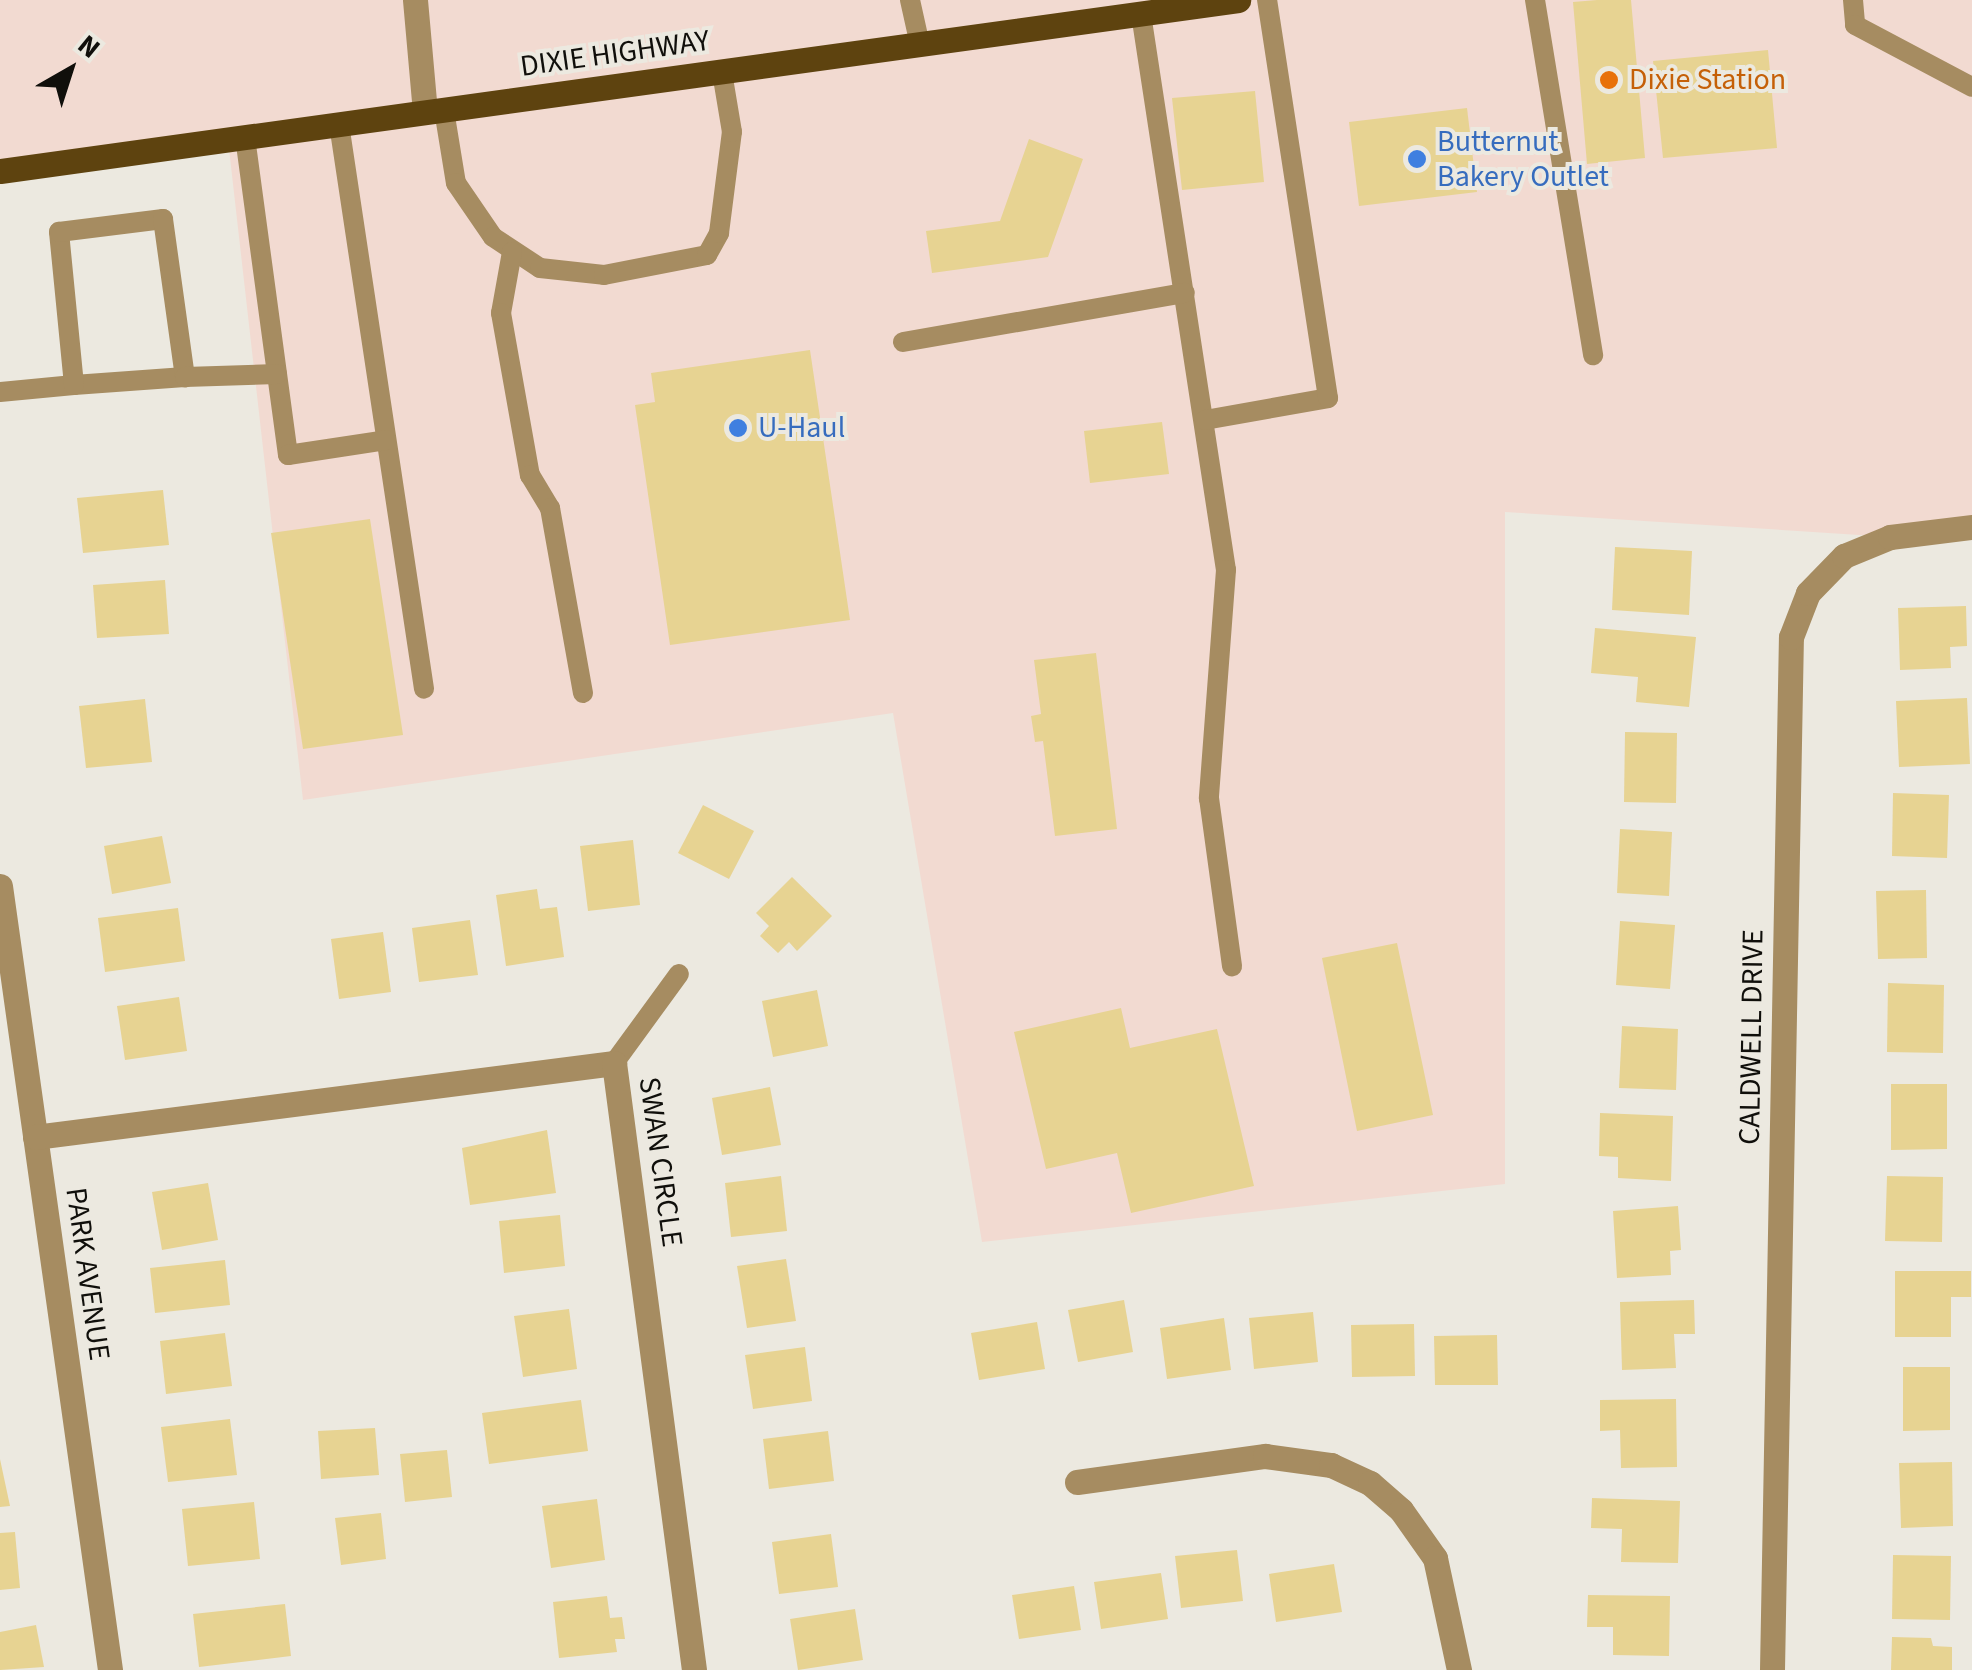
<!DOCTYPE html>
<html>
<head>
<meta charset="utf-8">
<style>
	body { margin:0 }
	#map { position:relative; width:1972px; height:1670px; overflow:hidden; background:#ece9e0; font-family:"Source Sans 3",sans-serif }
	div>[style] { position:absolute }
	.commercial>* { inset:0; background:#f2dad1 }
	.building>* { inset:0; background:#e7d392 }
	.service>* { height:20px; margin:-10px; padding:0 10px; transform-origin:10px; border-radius:10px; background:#a68c61 }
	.minor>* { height:25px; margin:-12.5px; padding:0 12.5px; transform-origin:12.5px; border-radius:12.5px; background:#a68c61 }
	.primary>* { height:25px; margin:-12.5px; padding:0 12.5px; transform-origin:12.5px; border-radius:12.5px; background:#5e430f }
	.dots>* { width:28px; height:28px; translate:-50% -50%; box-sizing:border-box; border:5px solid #ece9e0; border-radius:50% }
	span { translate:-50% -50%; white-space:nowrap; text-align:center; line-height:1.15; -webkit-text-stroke:8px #ece9e0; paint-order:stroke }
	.street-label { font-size:30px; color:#100f0b }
	.food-label { font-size:30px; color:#c56008 }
	.left { translate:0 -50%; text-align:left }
	.shop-label { font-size:30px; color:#366cbe }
	.north { position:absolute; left:20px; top:20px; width:100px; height:100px; -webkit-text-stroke:8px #ece9e0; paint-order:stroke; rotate:39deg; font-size:28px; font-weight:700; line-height:40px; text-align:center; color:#100f0b }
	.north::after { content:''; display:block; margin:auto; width:35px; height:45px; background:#100f0b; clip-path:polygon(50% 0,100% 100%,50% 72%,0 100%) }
</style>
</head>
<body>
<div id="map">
	<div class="commercial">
		<i style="clip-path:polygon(0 0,1972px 0,1972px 527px,1890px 537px,1505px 512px,1505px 1184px,982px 1242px,893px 713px,303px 800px,228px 140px,0 171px)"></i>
	</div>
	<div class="building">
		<i style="clip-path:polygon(1597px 0,1631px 0,1645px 158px,1587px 164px,1573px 2px)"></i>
		<i style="clip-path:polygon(1768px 50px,1777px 148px,1663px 158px,1653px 61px)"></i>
		<i style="clip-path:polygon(1255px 91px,1264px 182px,1182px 190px,1172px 98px)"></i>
		<i style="clip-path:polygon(1467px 108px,1477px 192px,1359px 206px,1349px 122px)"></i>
		<i style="clip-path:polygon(1029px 139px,1083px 159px,1048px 257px,932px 273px,926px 231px,1000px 221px)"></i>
		<i style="clip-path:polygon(810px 350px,850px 620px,670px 645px,635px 405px,655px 402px,651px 373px)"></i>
		<i style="clip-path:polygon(1162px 422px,1169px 474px,1090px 483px,1084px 431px)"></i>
		<i style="clip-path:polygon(163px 490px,169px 545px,83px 553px,77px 498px)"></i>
		<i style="clip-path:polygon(370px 519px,403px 735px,303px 749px,271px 533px)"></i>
		<i style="clip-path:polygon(1615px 547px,1692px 551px,1689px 615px,1612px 610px)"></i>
		<i style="clip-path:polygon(165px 580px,169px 634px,97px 638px,93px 585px)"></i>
		<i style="clip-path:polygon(1966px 606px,1967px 646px,1950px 647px,1951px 668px,1900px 670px,1898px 608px)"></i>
		<i style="clip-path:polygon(1595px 628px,1696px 637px,1689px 707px,1636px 702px,1638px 677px,1591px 673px)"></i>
		<i style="clip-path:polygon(1096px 653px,1117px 829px,1055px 836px,1043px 741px,1035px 742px,1031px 716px,1041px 714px,1034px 660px)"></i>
		<i style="clip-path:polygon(1967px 698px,1970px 764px,1899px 767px,1896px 701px)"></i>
		<i style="clip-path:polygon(145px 699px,152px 762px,86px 768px,79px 706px)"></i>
		<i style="clip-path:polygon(1625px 732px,1677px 733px,1676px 803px,1624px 802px)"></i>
		<i style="clip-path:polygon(1893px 793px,1949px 795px,1947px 858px,1892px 856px)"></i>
		<i style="clip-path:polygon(703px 805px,754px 831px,729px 879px,678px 853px)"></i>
		<i style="clip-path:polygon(1620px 829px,1672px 832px,1669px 896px,1617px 893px)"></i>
		<i style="clip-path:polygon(162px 836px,171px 883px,112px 894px,104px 846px)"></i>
		<i style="clip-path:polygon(633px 840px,640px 905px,588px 911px,580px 846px)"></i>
		<i style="clip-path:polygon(792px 877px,832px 916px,797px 951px,789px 942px,778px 953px,760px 936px,769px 926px,756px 913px)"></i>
		<i style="clip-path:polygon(537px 889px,540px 909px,557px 907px,564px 957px,506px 966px,496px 895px)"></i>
		<i style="clip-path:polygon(1926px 890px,1927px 958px,1878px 959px,1876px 891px)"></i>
		<i style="clip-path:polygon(178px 908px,185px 961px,105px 972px,98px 918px)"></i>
		<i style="clip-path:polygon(470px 920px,478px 975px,419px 982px,412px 928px)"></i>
		<i style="clip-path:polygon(1620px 921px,1675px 925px,1670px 989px,1616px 985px)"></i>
		<i style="clip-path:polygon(383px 932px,391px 992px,339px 999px,331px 939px)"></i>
		<i style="clip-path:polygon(1397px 943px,1433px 1115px,1357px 1131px,1322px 958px)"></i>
		<i style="clip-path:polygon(1888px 983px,1944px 985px,1943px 1053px,1887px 1052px)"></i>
		<i style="clip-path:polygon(817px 990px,828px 1046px,773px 1057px,762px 1001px)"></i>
		<i style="clip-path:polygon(179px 997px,187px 1051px,125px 1060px,117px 1006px)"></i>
		<i style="clip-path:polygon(1121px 1008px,1130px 1048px,1217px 1029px,1254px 1186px,1131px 1213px,1117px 1153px,1046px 1169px,1014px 1032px)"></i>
		<i style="clip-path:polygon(1622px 1026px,1678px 1029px,1676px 1090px,1619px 1088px)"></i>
		<i style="clip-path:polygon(1891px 1084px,1947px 1084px,1947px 1149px,1891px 1150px)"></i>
		<i style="clip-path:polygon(770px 1087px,781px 1145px,722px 1155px,712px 1098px)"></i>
		<i style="clip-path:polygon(1600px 1113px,1673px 1116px,1671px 1181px,1618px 1178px,1618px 1157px,1599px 1156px)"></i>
		<i style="clip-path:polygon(547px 1130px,556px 1193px,470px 1205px,462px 1148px)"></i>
		<i style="clip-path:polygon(781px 1176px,787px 1231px,731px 1237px,725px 1183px)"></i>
		<i style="clip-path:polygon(1887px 1176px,1943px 1177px,1942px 1242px,1885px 1241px)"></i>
		<i style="clip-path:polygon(208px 1183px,218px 1240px,162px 1250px,152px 1192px)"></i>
		<i style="clip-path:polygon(1678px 1206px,1681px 1250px,1670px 1251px,1671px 1275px,1617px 1278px,1613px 1211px)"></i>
		<i style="clip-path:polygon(560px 1215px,565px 1266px,504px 1273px,499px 1221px)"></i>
		<i style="clip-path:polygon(786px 1259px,796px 1321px,747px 1328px,737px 1266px)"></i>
		<i style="clip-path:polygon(225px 1260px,230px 1305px,155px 1313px,150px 1268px)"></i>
		<i style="clip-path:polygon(1895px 1271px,1971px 1271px,1971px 1297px,1951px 1297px,1951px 1337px,1895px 1337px)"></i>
		<i style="clip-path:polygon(1124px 1300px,1133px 1352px,1078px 1362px,1068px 1310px)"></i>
		<i style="clip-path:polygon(1694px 1300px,1695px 1334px,1674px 1334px,1676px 1368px,1622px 1370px,1620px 1302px)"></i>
		<i style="clip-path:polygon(569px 1309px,577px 1369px,523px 1377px,514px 1316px)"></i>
		<i style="clip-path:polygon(1313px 1312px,1318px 1362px,1254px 1369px,1249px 1318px)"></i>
		<i style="clip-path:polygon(1224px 1318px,1231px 1370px,1167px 1379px,1160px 1328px)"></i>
		<i style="clip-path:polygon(1037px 1322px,1045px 1369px,979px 1380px,971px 1333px)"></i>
		<i style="clip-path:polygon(1414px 1324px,1415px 1376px,1352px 1377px,1351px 1325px)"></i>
		<i style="clip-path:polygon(225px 1333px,232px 1386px,166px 1394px,160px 1341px)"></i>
		<i style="clip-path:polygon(1497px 1335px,1498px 1385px,1435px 1385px,1434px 1336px)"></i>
		<i style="clip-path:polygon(805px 1347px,812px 1401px,753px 1409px,745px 1355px)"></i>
		<i style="clip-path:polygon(1903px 1367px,1950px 1367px,1950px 1430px,1903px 1431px)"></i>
		<i style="clip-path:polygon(1676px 1399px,1677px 1467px,1621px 1468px,1620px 1430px,1600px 1431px,1600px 1400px)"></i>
		<i style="clip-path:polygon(581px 1400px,588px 1451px,489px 1464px,482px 1413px)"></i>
		<i style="clip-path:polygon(230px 1419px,237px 1475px,168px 1482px,161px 1427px)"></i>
		<i style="clip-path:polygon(375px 1428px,379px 1475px,321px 1479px,318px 1431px)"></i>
		<i style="clip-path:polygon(828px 1431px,834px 1481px,769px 1489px,763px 1439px)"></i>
		<i style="clip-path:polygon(447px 1450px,452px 1497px,405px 1502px,400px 1454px)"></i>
		<i style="clip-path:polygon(0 1459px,10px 1506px,0 1507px)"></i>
		<i style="clip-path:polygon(1952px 1462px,1953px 1526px,1901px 1528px,1899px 1463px)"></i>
		<i style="clip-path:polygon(1592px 1498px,1680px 1501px,1678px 1563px,1621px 1562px,1622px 1529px,1591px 1528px)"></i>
		<i style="clip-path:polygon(597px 1499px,605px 1560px,551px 1568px,542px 1506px)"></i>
		<i style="clip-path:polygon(254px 1502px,260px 1559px,188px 1566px,182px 1509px)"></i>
		<i style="clip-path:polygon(381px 1513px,386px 1559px,341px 1565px,335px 1518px)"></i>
		<i style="clip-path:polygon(15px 1532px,20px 1588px,0 1590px,0 1533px)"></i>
		<i style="clip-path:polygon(831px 1534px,838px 1587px,779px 1594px,772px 1542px)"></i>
		<i style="clip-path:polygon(1237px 1550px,1243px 1601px,1181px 1608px,1175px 1556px)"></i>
		<i style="clip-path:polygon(1893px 1555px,1951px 1556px,1950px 1620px,1892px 1619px)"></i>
		<i style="clip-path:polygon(1334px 1564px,1342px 1612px,1276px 1622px,1269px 1574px)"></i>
		<i style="clip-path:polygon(1161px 1573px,1168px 1619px,1101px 1629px,1094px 1582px)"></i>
		<i style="clip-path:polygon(1074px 1586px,1081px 1630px,1019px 1639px,1012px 1595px)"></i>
		<i style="clip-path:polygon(1588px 1595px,1670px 1596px,1669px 1656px,1613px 1655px,1613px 1627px,1587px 1627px)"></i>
		<i style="clip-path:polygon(607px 1596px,610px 1618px,622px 1617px,625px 1639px,615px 1639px,617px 1652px,559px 1658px,553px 1602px)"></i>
		<i style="clip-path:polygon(285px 1604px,291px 1656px,199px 1667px,193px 1614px)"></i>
		<i style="clip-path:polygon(855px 1609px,863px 1660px,798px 1670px,790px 1619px)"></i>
		<i style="clip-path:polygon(36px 1625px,44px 1667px,0 1670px,0 1632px)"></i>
		<i style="clip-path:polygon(1892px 1637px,1931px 1638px,1933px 1646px,1952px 1647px,1952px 1670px,1891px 1670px)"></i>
	</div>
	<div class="service">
		<i style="left:910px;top:0;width:46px;rotate:77.5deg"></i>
		<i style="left:1535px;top:0;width:360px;rotate:80.7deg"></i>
		<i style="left:1853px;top:0;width:25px;rotate:85deg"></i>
		<i style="left:1855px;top:25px;width:132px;rotate:27.9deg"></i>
		<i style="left:1141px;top:14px;width:562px;rotate:81.31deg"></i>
		<i style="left:1226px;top:570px;width:229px;rotate:94.3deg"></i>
		<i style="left:1209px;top:798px;width:170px;rotate:82.2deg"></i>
		<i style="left:444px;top:110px;width:74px;rotate:80.7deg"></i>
		<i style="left:456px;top:183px;width:65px;rotate:55.6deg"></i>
		<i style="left:493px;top:237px;width:56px;rotate:33.4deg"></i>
		<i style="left:540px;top:268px;width:64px;rotate:6.2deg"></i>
		<i style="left:604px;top:275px;width:105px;rotate:-11deg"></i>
		<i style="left:707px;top:255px;width:25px;rotate:-61deg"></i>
		<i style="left:719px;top:233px;width:102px;rotate:-82.7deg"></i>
		<i style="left:732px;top:132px;width:61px;rotate:-99.5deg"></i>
		<i style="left:339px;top:124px;width:571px;rotate:81.44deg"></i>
		<i style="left:245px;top:137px;width:321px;rotate:82.3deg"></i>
		<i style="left:288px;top:455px;width:99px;rotate:-8.7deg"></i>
		<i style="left:512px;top:252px;width:62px;rotate:100.2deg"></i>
		<i style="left:501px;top:313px;width:165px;rotate:79.9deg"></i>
		<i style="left:530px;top:475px;width:39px;rotate:59deg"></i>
		<i style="left:550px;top:508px;width:188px;rotate:79.9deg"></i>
		<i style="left:903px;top:342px;width:286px;rotate:-9.9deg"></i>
		<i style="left:74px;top:385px;width:111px;rotate:-4.1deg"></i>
		<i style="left:0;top:392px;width:74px;rotate:-5.4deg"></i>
		<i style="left:74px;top:385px;width:154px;rotate:-95.6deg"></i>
		<i style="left:59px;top:232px;width:105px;rotate:-7.1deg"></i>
		<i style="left:163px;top:219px;width:160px;rotate:82.1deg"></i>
		<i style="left:185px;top:377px;width:92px;rotate:-1.9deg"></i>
		<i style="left:1205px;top:420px;width:125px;rotate:-10.1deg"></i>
		<i style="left:1328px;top:398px;width:403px;rotate:-98.7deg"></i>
		<i style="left:614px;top:1063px;width:110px;rotate:-53.9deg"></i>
	</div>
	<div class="minor">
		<i style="left:415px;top:0;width:112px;rotate:84.9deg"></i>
		<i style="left:0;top:886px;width:792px;rotate:82.01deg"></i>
		<i style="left:35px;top:1137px;width:584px;rotate:-7.28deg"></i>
		<i style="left:614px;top:1063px;width:612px;rotate:82.49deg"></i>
		<i style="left:1077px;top:1482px;width:190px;rotate:-7.9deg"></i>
		<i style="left:1265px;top:1456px;width:67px;rotate:7.8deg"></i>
		<i style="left:1331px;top:1465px;width:43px;rotate:24.8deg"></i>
		<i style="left:1370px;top:1483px;width:41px;rotate:41.1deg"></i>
		<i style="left:1401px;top:1510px;width:59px;rotate:54.7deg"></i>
		<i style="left:1435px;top:1558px;width:115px;rotate:77.9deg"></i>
		<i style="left:1772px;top:1670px;width:1033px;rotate:-88.95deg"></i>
		<i style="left:1791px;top:637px;width:47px;rotate:-68.9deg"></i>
		<i style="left:1808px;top:593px;width:52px;rotate:-45.8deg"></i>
		<i style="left:1844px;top:556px;width:50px;rotate:-22.4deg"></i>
		<i style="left:1890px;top:537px;width:83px;rotate:-7deg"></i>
	</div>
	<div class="primary">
		<i style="left:0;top:171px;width:1250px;rotate:-7.86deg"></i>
	</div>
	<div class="dots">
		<i style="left:1609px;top:80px;background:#e8710a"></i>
		<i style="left:1417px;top:159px;background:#3f7fe0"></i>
		<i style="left:738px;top:428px;background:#3f7fe0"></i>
	</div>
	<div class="street-label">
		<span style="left:615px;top:54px;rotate:-8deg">DIXIE HIGHWAY</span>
		<span style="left:1752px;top:1037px;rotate:-89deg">CALDWELL DRIVE</span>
		<span style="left:660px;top:1162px;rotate:82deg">SWAN CIRCLE</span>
		<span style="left:87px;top:1274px;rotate:82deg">PARK AVENUE</span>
	</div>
	<div class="food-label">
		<span class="left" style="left:1629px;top:80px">Dixie Station</span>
	</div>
	<div class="shop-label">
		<span class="left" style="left:1437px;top:159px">Butternut<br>Bakery Outlet</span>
		<span class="left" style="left:758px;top:428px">U-Haul</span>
	</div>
	<div class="north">N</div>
</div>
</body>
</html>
